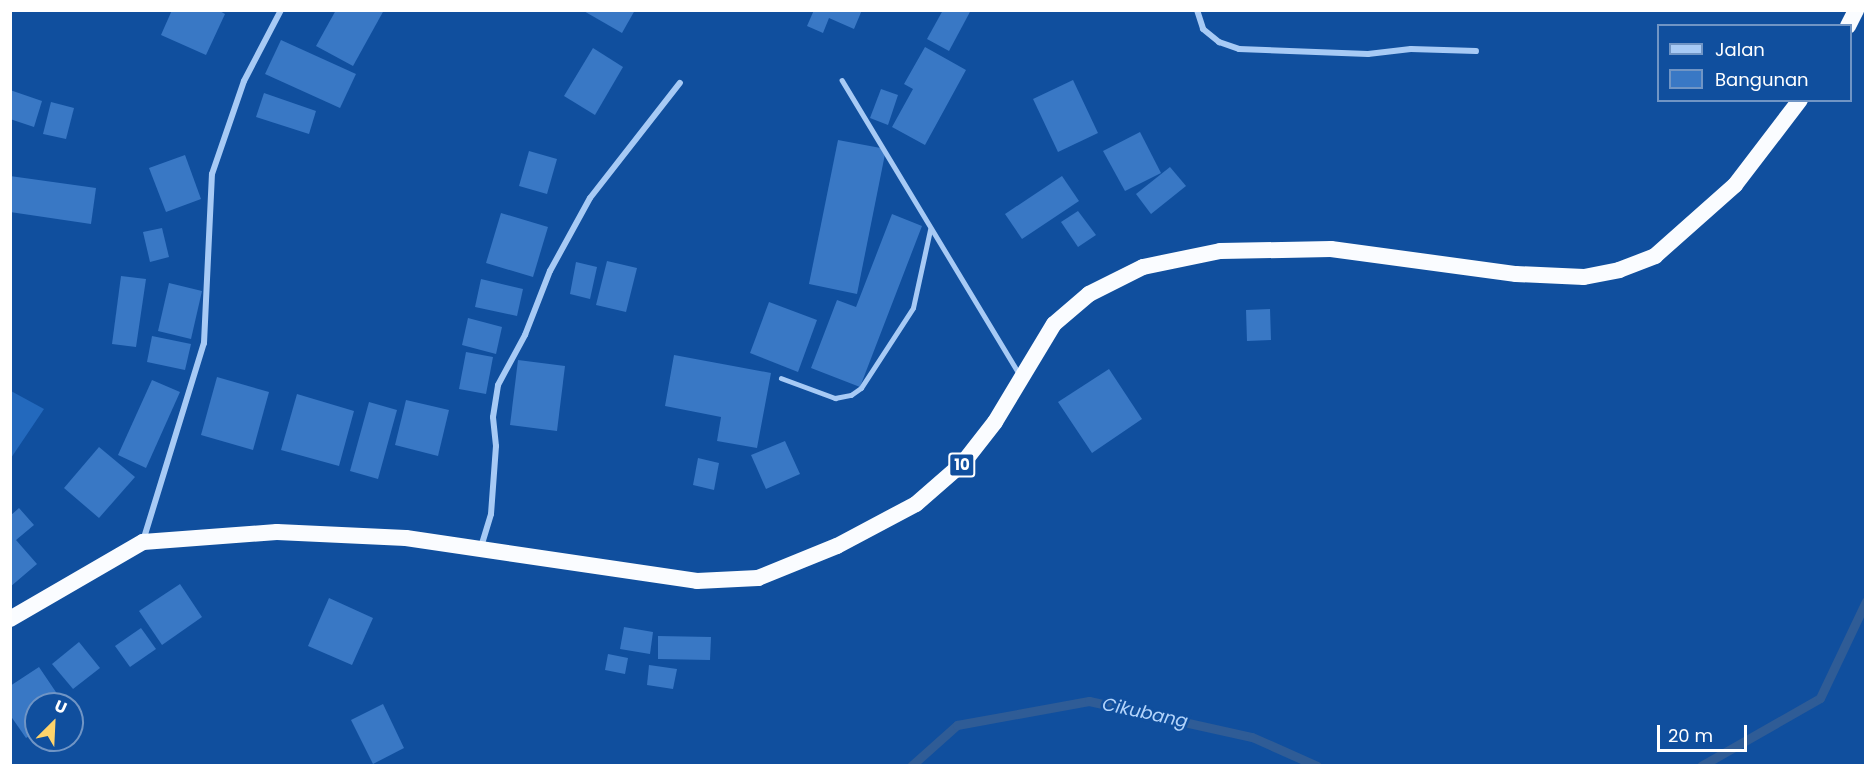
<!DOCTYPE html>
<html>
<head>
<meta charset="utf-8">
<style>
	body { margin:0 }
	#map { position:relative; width:1876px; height:776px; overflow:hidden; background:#104f9e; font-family:Poppins,sans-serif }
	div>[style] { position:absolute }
	.green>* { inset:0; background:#2369bd }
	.stream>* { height:9px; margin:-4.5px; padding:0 4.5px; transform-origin:4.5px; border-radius:4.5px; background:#2f5c96 }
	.building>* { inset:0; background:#3978c5 }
	.service>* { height:4.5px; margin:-2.25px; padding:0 2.25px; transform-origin:2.25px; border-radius:2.25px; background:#a7caf5 }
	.minor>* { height:6px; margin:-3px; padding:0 3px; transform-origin:3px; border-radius:3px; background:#a7caf5 }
	.trunk>* { height:16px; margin:-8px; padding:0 8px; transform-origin:8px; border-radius:8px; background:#fafcff }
	span { translate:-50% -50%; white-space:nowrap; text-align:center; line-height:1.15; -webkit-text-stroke:5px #104f9e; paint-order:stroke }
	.shield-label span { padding:2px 4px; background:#104f9e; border:2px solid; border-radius:4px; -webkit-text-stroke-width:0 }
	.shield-label { font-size:15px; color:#fff; font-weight:700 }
	.water-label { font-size:18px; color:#b3d4fb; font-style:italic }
	.frame { position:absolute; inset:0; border:12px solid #fff; pointer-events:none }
	.legend { position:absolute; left:1657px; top:24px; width:195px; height:78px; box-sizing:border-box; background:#104f9e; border:2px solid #7095c5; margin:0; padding:8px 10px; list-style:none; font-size:18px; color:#fff }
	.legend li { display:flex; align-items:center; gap:12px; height:30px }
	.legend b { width:30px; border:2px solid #7095c5 }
	.north { position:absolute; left:24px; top:692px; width:60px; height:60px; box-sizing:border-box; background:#104f9e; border:2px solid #7095c5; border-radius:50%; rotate:24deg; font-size:16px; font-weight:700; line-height:24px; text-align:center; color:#fff }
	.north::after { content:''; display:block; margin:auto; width:21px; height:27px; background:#ffd46b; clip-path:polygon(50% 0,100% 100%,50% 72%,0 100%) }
	.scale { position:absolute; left:1657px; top:725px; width:90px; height:27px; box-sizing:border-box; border:3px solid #fff; border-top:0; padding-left:8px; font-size:18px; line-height:21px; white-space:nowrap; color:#fff; -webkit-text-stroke:4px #104f9e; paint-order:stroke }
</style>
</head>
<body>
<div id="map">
	<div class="green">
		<i style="clip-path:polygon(11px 391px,44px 409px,11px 458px)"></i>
	</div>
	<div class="stream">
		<i style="left:911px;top:766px;width:62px;rotate:-41.7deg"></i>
		<i style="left:957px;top:725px;width:134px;rotate:-10.3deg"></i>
		<i style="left:1089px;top:701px;width:167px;rotate:12.5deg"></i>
		<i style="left:1252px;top:737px;width:71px;rotate:24deg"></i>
		<i style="left:1701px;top:766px;width:137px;rotate:-29.7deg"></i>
		<i style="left:1820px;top:698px;width:107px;rotate:-64.6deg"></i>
	</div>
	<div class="building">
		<i style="clip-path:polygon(172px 10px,218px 10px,225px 14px,206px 55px,161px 35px)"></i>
		<i style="clip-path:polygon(336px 10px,384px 10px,353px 66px,316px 46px)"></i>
		<i style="clip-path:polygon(582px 10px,635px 10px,622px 33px)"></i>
		<i style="clip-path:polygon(814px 10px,862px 10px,854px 29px,829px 18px,823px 33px,807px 26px)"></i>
		<i style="clip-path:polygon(943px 10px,971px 10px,949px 51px,927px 39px)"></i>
		<i style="clip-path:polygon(281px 40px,356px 74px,340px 108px,265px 74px)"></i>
		<i style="clip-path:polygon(925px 47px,966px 70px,925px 145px,892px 127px,913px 89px,904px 84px)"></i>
		<i style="clip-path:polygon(593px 48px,623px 67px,595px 115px,564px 96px)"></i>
		<i style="clip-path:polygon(1073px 80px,1098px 133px,1058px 152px,1033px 99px)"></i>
		<i style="clip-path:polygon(881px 89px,898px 95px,888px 125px,870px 118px)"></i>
		<i style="clip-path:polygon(10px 90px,42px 101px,34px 127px,10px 119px)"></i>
		<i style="clip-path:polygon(264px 93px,316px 111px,309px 134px,256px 117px)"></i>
		<i style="clip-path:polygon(51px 102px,74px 108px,66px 139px,43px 134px)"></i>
		<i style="clip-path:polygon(1140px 132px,1161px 173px,1125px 191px,1103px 151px)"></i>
		<i style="clip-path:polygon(838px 140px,886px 149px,857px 294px,809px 284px)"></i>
		<i style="clip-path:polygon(529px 151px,557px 159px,547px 194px,519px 186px)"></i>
		<i style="clip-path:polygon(185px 155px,201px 199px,166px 212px,149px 168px)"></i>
		<i style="clip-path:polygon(1170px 167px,1186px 186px,1151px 214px,1136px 194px)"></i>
		<i style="clip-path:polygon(10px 176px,96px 188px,91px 224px,10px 212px)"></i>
		<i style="clip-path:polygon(1062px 176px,1079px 201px,1022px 239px,1005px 214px)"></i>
		<i style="clip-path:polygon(1078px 211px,1096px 235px,1078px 247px,1061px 222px)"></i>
		<i style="clip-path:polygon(501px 213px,548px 227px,533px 277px,486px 263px)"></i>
		<i style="clip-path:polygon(892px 214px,922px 226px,860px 387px,811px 368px,837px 300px,856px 307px)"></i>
		<i style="clip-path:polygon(162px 228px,169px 257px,150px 262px,143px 232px)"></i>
		<i style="clip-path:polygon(607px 261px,637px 268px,626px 312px,596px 305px)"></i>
		<i style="clip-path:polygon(576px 262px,597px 267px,590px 299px,570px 294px)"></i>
		<i style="clip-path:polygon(121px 276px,146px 279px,136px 347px,112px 344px)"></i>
		<i style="clip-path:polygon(481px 279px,523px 289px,517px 316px,475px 307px)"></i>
		<i style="clip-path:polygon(169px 283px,202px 291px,191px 339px,158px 331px)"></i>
		<i style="clip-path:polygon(769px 302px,817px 320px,798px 372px,750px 353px)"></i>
		<i style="clip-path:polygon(1270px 309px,1271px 340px,1247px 341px,1246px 310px)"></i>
		<i style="clip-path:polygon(468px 318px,502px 327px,496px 354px,462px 345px)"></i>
		<i style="clip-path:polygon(152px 336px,191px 344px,185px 370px,147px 362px)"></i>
		<i style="clip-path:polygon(466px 352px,493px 357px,486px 394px,459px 389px)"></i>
		<i style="clip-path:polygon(674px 355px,771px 373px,757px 448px,717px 441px,721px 417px,665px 406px)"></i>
		<i style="clip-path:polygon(518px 360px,565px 366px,557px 431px,510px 425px)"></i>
		<i style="clip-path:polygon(1109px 369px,1142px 419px,1092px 453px,1058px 402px)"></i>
		<i style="clip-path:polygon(217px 377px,269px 392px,253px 450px,201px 435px)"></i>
		<i style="clip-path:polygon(152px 380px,180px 392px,146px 468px,118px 455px)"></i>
		<i style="clip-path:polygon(297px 394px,354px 411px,339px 466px,281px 450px)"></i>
		<i style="clip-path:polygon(406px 400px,449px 410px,438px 456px,395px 445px)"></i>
		<i style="clip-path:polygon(369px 402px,397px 410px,378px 479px,350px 471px)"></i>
		<i style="clip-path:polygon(785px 441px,800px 474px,766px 489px,751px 455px)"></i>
		<i style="clip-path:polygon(99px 447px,135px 477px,99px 518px,64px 488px)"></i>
		<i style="clip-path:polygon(698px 458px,719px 463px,714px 490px,693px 485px)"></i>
		<i style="clip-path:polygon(19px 508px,34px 525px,16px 540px,37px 564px,10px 587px,10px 516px)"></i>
		<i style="clip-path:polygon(180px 584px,202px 617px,162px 645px,139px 611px)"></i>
		<i style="clip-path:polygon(329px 598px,373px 618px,352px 665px,308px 646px)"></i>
		<i style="clip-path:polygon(624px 627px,653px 632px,650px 654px,620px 649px)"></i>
		<i style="clip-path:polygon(141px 628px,156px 649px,130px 667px,115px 646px)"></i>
		<i style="clip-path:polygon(658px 636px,711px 637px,710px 660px,658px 659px)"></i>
		<i style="clip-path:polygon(79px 642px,100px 668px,73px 689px,52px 664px)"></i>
		<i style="clip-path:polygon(608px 654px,628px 658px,625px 674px,605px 670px)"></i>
		<i style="clip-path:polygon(649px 665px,677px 669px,673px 689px,647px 685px)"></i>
		<i style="clip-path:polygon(39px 667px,64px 704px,36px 704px,36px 732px,26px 738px,10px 715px,10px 686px)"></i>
		<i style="clip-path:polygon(383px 704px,404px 748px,373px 764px,351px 720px)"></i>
	</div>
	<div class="service">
		<i style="left:842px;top:80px;width:342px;rotate:58.9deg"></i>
		<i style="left:781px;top:378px;width:58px;rotate:20.3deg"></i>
		<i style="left:835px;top:398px;width:16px;rotate:-11deg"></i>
		<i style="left:851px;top:395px;width:12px;rotate:-35deg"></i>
		<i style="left:861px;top:388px;width:95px;rotate:-57deg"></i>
		<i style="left:913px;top:308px;width:80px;rotate:-77.7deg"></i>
	</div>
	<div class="minor">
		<i style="left:1197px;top:10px;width:20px;rotate:72deg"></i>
		<i style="left:1203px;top:29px;width:21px;rotate:39deg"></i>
		<i style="left:1219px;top:42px;width:21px;rotate:19deg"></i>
		<i style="left:1239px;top:49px;width:129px;rotate:2.2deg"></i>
		<i style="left:1368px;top:54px;width:43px;rotate:-6.6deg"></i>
		<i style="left:1411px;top:49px;width:65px;rotate:1.8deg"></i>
		<i style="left:143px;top:541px;width:207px;rotate:-72.9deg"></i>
		<i style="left:204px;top:343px;width:169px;rotate:-87.3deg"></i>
		<i style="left:212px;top:174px;width:98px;rotate:-71deg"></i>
		<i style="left:244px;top:81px;width:80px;rotate:-62.5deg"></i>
		<i style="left:481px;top:547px;width:34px;rotate:-73deg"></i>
		<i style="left:491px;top:514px;width:68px;rotate:-85.8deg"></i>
		<i style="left:496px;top:446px;width:29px;rotate:-96deg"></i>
		<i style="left:493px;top:417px;width:32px;rotate:-81deg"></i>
		<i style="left:498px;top:385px;width:57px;rotate:-61.6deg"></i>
		<i style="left:525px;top:335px;width:69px;rotate:-68.7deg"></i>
		<i style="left:550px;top:271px;width:83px;rotate:-61.3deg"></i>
		<i style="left:590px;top:198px;width:146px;rotate:-52deg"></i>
	</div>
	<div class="trunk">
		<i style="left:1848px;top:26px;width:18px;rotate:-63deg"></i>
		<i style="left:10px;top:619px;width:154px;rotate:-30.1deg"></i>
		<i style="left:143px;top:542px;width:134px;rotate:-4.3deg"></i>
		<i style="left:277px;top:532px;width:129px;rotate:2.7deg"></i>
		<i style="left:406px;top:538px;width:294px;rotate:8.4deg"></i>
		<i style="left:697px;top:581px;width:61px;rotate:-2.8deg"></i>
		<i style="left:758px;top:578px;width:85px;rotate:-22.1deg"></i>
		<i style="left:837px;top:546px;width:89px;rotate:-28deg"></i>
		<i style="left:916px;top:504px;width:62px;rotate:-41.1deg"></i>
		<i style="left:963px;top:463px;width:52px;rotate:-52deg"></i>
		<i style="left:995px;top:422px;width:114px;rotate:-59deg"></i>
		<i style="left:1054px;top:324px;width:46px;rotate:-40.6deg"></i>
		<i style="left:1089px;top:294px;width:60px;rotate:-26.6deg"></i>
		<i style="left:1143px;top:267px;width:79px;rotate:-11.7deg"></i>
		<i style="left:1220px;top:251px;width:111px;rotate:-1deg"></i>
		<i style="left:1331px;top:249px;width:187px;rotate:7.7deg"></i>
		<i style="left:1516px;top:274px;width:68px;rotate:2.5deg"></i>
		<i style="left:1584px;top:277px;width:36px;rotate:-11deg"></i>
		<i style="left:1619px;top:270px;width:39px;rotate:-21deg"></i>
		<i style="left:1655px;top:256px;width:107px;rotate:-41.6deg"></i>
		<i style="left:1735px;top:185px;width:107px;rotate:-52.6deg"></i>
	</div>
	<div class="shield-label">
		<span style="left:962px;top:465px">10</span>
	</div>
	<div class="water-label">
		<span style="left:1145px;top:713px;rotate:12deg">Cikubang</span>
	</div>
	<div class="frame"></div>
	<ul class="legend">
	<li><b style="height:8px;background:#a7caf5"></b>Jalan</li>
	<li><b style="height:16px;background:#3978c5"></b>Bangunan</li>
	</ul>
	<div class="north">U</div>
	<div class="scale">20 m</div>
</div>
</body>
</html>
